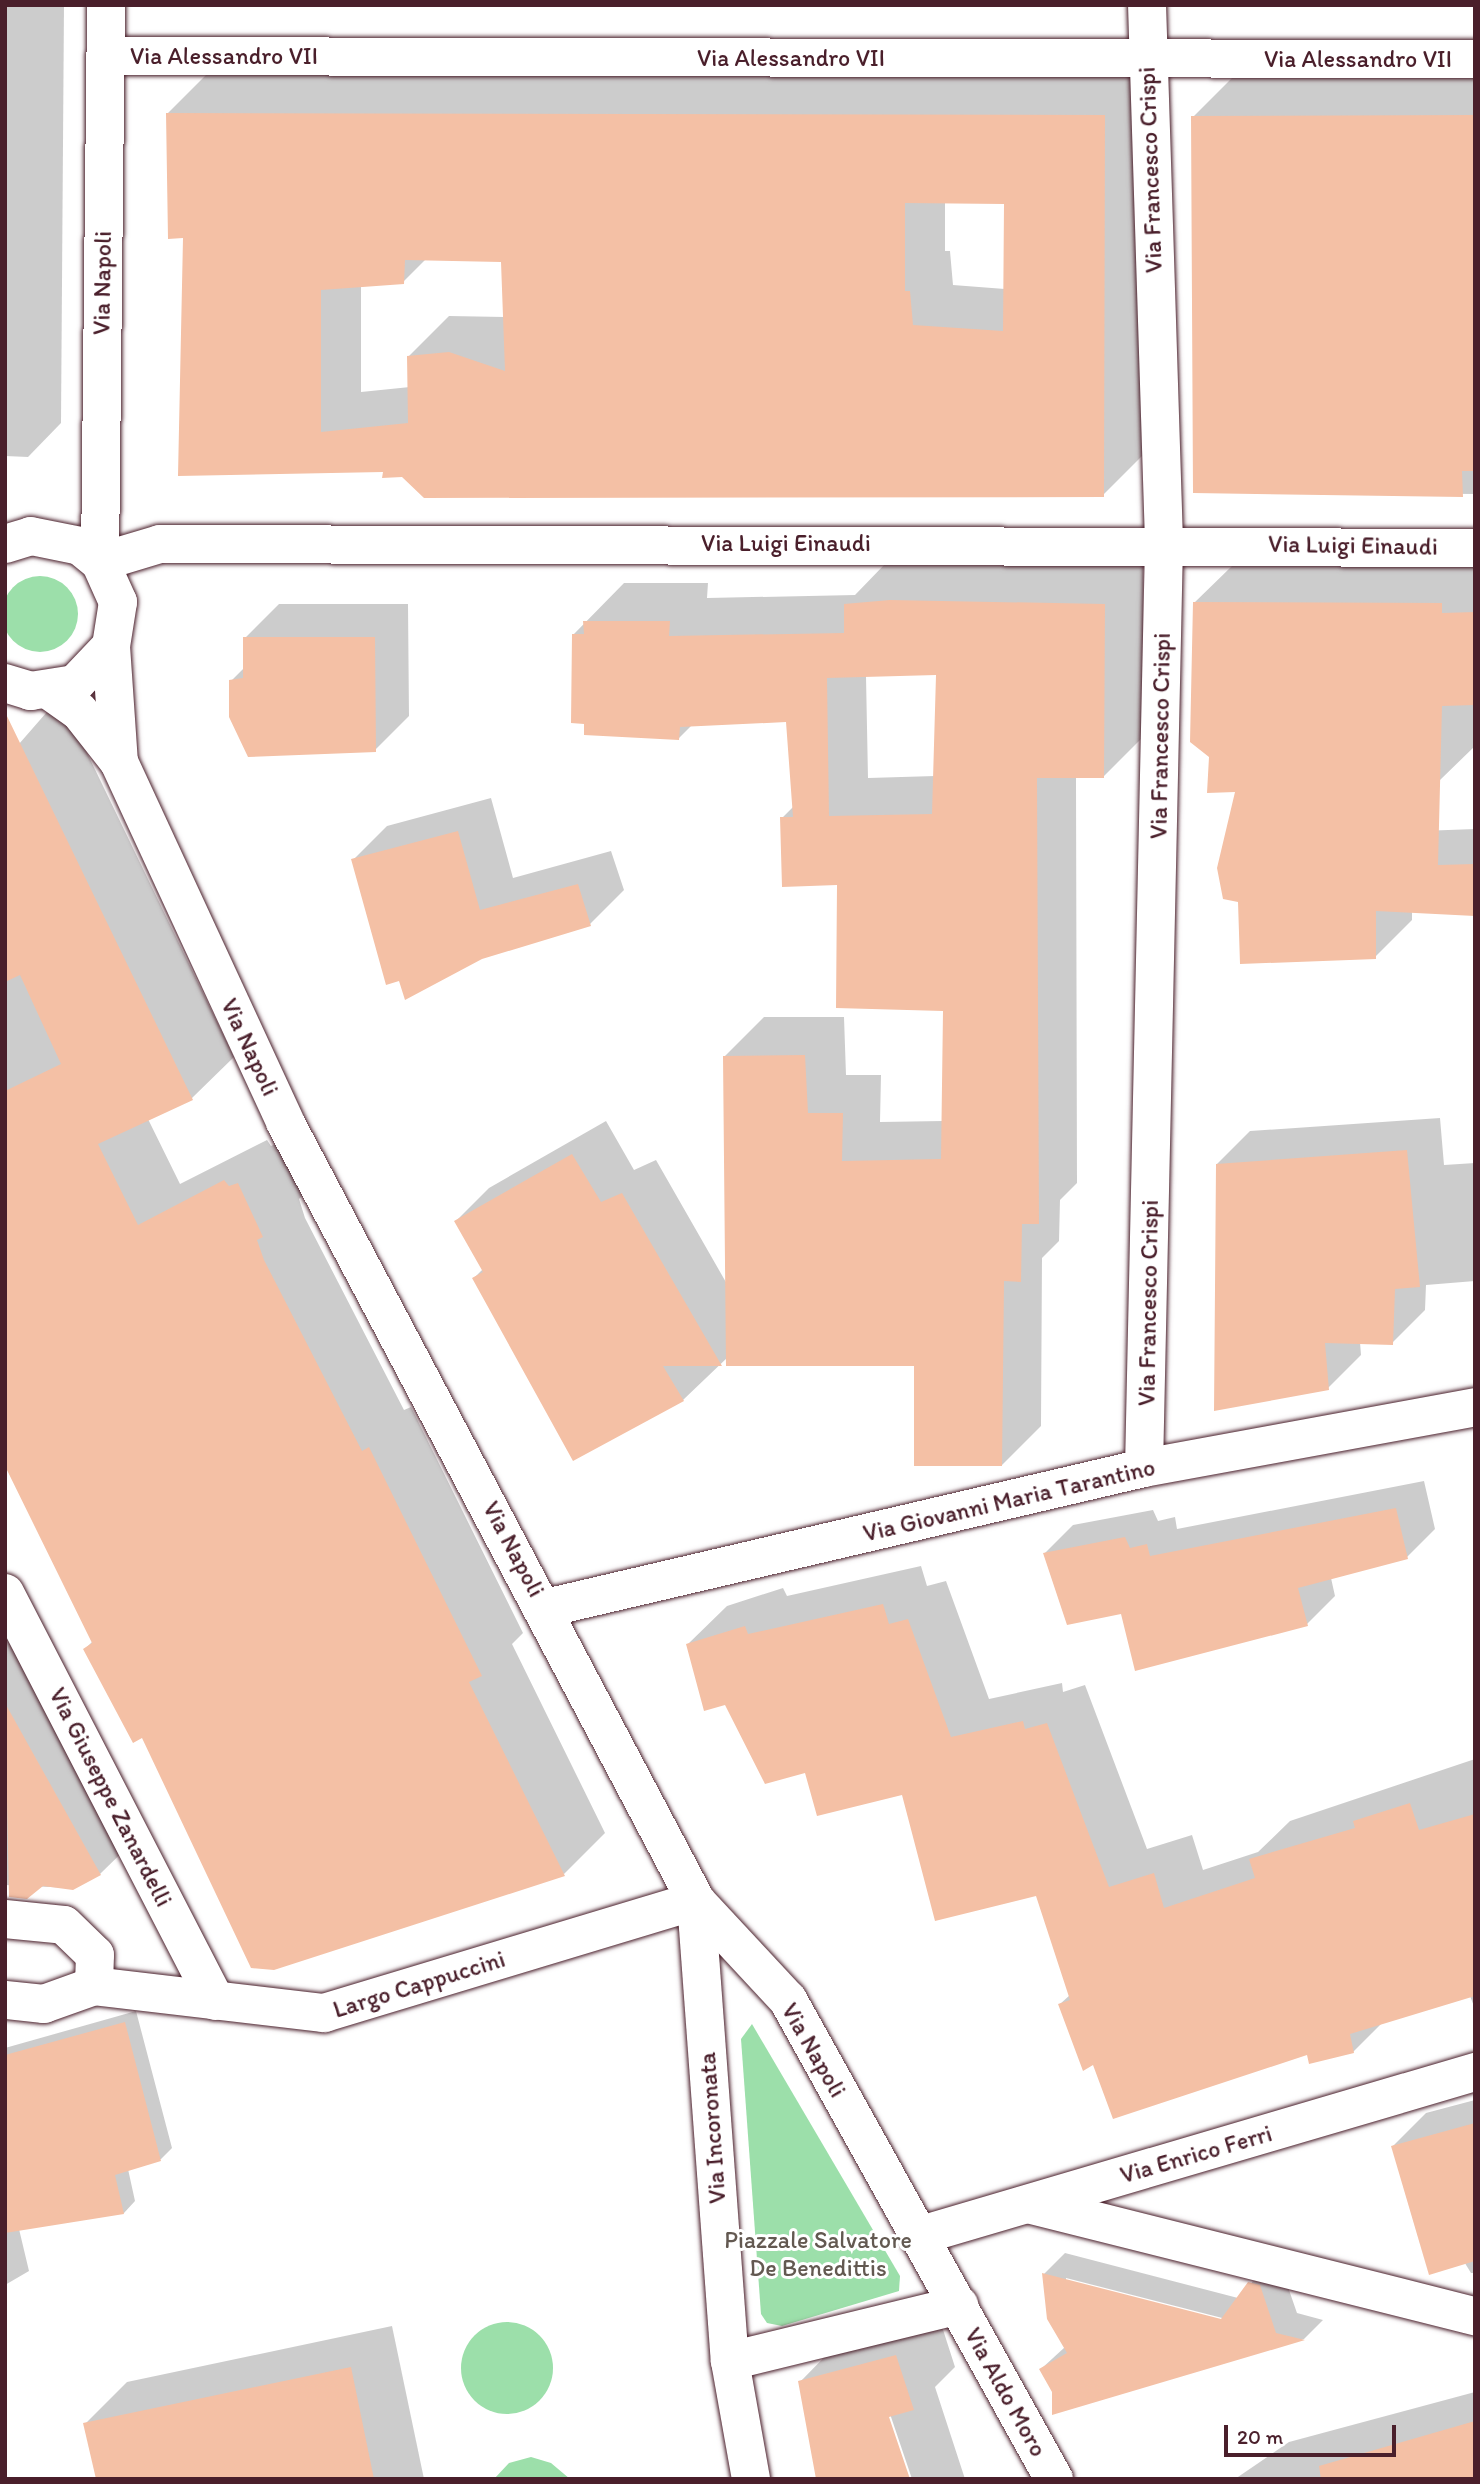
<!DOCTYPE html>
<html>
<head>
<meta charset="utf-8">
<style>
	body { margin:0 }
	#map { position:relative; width:1480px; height:2484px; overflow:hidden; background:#fff; font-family:Itim,sans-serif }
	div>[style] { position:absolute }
	.green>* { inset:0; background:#9cdfaa }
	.round { border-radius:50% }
	.shadow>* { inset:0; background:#0003 }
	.building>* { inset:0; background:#f4c0a5 }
	.roads { filter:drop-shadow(0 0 2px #4a1f2b) drop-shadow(0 0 2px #4a1f2b) }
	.minor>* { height:38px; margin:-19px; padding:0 19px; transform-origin:19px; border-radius:19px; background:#fff }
	.major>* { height:38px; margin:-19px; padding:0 19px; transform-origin:19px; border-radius:19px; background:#fff }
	span { translate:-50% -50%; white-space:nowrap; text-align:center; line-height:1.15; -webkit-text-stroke:6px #fff; paint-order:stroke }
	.street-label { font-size:24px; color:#4a1f2b }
	.park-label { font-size:24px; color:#635951 }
	.frame { position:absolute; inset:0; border:7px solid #4a1f2b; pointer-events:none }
	.scale { position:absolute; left:1224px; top:2425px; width:172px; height:32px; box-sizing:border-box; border:4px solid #4a1f2b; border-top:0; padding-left:9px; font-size:21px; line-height:24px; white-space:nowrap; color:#4a1f2b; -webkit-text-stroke:5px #fff; paint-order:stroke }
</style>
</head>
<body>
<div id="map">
	<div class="green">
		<i class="round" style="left:2px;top:576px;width:76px;height:76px"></i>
		<i style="clip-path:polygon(752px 2024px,900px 2276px,899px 2291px,782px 2326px,767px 2323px,761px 2314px,741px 2039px)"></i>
		<i class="round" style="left:461px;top:2322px;width:92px;height:92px"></i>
		<i style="clip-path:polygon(531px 2457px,551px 2463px,570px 2479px,494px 2479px,509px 2463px)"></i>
	</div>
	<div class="shadow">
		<i style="clip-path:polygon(5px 5px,64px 5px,61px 423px,28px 457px,5px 456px)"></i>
		<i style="clip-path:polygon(1195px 5px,1475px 5px,1475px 7px,1195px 7px)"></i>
		<i style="clip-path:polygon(evenodd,208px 73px,1145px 75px,1143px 455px,1103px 495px,385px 471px,180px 474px,185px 237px,167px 114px,208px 73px,945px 202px,1005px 202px,1005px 289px,953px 285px,950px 251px,945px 251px,945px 202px,208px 73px,426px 259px,503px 260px,505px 317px,449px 316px,409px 356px,410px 387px,361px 392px,361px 285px,403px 282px,426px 259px)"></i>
		<i style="clip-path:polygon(1475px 74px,1475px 494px,1195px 492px,1193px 117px,1235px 75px)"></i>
		<i style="clip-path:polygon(evenodd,884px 565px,1143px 566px,1143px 737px,1104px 776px,1076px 776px,1077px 1183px,1060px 1200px,1059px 1241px,1042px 1258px,1041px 1426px,1002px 1465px,916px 1364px,728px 1357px,683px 1400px,474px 1278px,483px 1269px,456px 1221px,489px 1188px,606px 1121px,634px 1170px,656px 1160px,727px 1284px,725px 1056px,764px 1017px,844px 1017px,846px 1075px,881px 1075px,880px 1122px,943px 1121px,945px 1010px,782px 818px,794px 806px,787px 720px,692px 725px,679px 738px,573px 635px,624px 583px,708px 583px,707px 598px,855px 595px,884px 565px,938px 673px,935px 776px,868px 778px,866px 676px,938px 673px)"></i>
		<i style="clip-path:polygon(1232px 566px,1475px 566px,1475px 746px,1439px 781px,1421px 831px,1475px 829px,1475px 947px,1474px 914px,1412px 911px,1412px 920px,1375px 957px,1211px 756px,1194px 603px)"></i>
		<i style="clip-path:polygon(279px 604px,408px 604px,409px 716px,375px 750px,231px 681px,245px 667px,245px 638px)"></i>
		<i style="clip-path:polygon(60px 697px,234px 1057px,192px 1098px,148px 1119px,180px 1184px,267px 1140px,271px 1146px,280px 1142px,304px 1194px,299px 1199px,305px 1218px,404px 1410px,411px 1407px,523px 1633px,512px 1644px,605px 1833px,564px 1874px,143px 1736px,85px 1649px,93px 1641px,5px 1463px,5px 760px)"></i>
		<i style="clip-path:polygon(491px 798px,513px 878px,611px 851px,624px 890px,590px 924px,482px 957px,353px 860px,387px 826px)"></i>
		<i style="clip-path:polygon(1440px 1118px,1444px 1165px,1475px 1163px,1475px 1281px,1426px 1285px,1425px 1310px,1392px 1343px,1360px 1342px,1361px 1355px,1328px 1388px,1217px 1164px,1250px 1131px)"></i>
		<i style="clip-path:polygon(1424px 1481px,1435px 1529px,1407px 1557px,1331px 1578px,1335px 1596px,1307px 1624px,1122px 1612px,1045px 1553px,1073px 1525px,1153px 1510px,1158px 1521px,1175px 1517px,1177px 1529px)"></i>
		<i style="clip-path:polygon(921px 1566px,927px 1586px,946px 1581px,989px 1699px,1062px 1683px,1063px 1692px,1085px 1685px,1147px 1849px,1192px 1835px,1203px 1870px,1258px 1852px,1290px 1821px,1475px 1759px,1475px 2009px,1470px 1996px,1383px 2022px,1353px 2052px,1094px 2062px,1060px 2004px,1070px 1995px,1037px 1894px,903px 1793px,806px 1771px,726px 1703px,688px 1644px,727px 1606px,783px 1588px,787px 1596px)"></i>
		<i style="clip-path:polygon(5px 1584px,141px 1834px,100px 1874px,73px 1888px,5px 1885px)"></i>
		<i style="clip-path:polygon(136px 2011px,172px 2148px,161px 2159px,128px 2169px,135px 2201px,124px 2213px,19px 2229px,29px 2271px,5px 2285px,5px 2048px)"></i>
		<i style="clip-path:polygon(1475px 2100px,1475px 2273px,1471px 2273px,1393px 2146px,1426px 2113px)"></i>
		<i style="clip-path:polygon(evenodd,1065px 2253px,1238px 2298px,1270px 2262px,1280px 2264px,1297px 2313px,1323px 2320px,1304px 2339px,1054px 2413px,1054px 2392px,1041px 2369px,1065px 2347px,1044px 2274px,1065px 2253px,1066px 2278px,1230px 2320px,1230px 2323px,1066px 2281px,1066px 2278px)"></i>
		<i style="clip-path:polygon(938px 2314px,955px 2367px,935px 2387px,965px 2479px,912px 2479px,888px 2408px,800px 2382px,842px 2339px)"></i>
		<i style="clip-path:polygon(392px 2326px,424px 2479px,98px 2479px,85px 2424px,127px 2382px)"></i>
		<i style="clip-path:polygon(1475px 2392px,1475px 2479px,1235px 2479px,1289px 2442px)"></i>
	</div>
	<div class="building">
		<i style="clip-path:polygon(evenodd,166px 113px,1105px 115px,1104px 497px,424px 498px,402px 477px,382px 478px,383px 472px,178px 476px,183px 238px,168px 239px,166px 113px,905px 203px,1004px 204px,1003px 331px,913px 325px,910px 291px,905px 291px,905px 203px,166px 113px,405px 260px,501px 262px,505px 371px,449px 352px,407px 356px,408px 423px,321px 432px,321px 290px,404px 284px,405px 260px)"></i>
		<i style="clip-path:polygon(1475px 115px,1475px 471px,1462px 471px,1463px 497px,1193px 493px,1191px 116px)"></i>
		<i style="clip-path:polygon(evenodd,890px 600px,1105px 604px,1104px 778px,1037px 778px,1039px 1224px,1022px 1224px,1021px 1282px,1004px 1281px,1002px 1466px,914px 1466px,914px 1366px,726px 1366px,723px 1056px,805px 1055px,808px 1113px,843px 1113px,842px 1161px,941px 1159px,943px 1011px,836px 1008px,837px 885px,782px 887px,780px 817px,793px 817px,786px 722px,680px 727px,679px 740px,584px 735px,584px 724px,571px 723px,572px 634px,584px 634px,583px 621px,670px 621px,669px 636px,844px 633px,844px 604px,890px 600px,936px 675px,932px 814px,829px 816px,827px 678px,936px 675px)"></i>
		<i style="clip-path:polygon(1193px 602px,1442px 603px,1442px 613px,1475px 612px,1475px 705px,1442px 706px,1438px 865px,1475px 864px,1475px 916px,1376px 911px,1376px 959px,1240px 964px,1238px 902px,1223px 899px,1217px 868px,1235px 792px,1207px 793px,1209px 757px,1190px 742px)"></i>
		<i style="clip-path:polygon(243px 637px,375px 637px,376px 752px,248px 757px,229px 717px,229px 680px,243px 678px)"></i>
		<i style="clip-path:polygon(5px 712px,193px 1100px,98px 1144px,138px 1225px,224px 1180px,229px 1186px,238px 1183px,263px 1237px,257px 1240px,264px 1260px,362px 1451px,369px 1447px,482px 1676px,469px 1682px,565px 1876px,274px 1970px,251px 1968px,142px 1738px,133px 1743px,83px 1649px,92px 1643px,5px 1466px,5px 1091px,61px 1064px,20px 975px,5px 982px)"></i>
		<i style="clip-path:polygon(458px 831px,480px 910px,578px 884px,591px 926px,482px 959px,405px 1000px,399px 981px,386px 985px,351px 859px)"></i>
		<i style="clip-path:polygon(1407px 1150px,1420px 1287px,1395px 1289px,1393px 1345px,1325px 1343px,1329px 1390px,1214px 1411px,1216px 1164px)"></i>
		<i style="clip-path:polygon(572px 1154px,601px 1202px,622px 1193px,722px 1366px,663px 1366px,684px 1401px,573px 1461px,472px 1278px,483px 1272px,454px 1221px)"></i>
		<i style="clip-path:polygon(1396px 1508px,1408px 1559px,1298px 1588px,1308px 1626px,1135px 1671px,1121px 1614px,1067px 1625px,1043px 1553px,1125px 1537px,1130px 1548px,1147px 1544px,1150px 1556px)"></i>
		<i style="clip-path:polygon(883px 1604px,889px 1624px,908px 1619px,951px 1737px,1023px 1721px,1025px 1729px,1047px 1723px,1109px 1887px,1154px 1873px,1164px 1908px,1255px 1878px,1249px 1859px,1355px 1828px,1353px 1821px,1410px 1803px,1419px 1830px,1475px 1814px,1475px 1996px,1350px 2034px,1354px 2053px,1309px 2064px,1307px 2055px,1113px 2119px,1093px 2065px,1083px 2071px,1058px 2004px,1070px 2000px,1036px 1896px,935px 1921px,902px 1795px,817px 1816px,805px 1773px,765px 1784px,725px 1705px,704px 1711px,686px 1644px,745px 1626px,748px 1634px)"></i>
		<i style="clip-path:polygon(5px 1703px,101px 1875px,73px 1890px,43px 1886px,27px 1899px,9px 1897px)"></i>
		<i style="clip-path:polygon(125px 2022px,161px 2161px,115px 2175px,124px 2214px,5px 2233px,5px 2055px)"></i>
		<i style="clip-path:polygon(1475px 2123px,1475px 2261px,1429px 2275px,1391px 2146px)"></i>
		<i style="clip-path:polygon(1042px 2273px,1221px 2319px,1248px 2282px,1260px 2285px,1276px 2333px,1305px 2340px,1052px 2415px,1052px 2392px,1039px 2369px,1067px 2353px,1047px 2319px)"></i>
		<i style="clip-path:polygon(896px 2355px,914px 2410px,889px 2417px,910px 2479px,816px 2479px,798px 2381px)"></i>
		<i style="clip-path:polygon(351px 2367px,374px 2479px,96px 2479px,83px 2423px)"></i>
		<i style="clip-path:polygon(1475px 2421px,1475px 2479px,1321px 2479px,1319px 2466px)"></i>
	</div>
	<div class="roads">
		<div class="minor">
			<i style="left:106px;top:56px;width:1369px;rotate:0.13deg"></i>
			<i style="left:100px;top:562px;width:63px;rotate:-16.7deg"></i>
			<i style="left:160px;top:544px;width:1315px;rotate:0.17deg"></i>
			<i style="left:1144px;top:1468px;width:926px;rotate:-88.76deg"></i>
			<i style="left:1164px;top:542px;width:537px;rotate:-91.81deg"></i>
			<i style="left:5px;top:1593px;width:459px;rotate:62.7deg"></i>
			<i style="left:546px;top:1608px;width:614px;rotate:-13.18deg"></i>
			<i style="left:1144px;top:1468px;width:337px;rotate:-10.4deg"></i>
			<i style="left:5px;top:1919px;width:59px;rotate:5.8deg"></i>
			<i style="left:64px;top:1925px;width:43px;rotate:44.1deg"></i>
			<i style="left:95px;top:1955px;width:31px;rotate:92deg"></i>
			<i style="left:94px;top:1986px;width:53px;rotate:160.2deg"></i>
			<i style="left:44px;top:2004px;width:39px;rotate:-174deg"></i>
			<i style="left:94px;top:1986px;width:232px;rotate:6.7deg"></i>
			<i style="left:324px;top:2013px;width:388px;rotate:-16.8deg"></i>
			<i style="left:696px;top:1901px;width:461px;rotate:85.8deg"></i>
			<i style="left:730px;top:2361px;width:120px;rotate:79.9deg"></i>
			<i style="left:1028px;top:2204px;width:461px;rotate:14.1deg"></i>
			<i style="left:918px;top:2236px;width:581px;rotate:-16.41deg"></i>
			<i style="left:730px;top:2361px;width:236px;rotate:-13.7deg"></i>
		</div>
		<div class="major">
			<i style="left:5px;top:544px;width:27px;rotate:-17deg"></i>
			<i style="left:31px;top:536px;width:50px;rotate:11.5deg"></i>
			<i style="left:80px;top:546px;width:26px;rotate:39deg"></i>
			<i style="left:100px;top:562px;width:44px;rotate:65.8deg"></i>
			<i style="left:118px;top:602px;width:45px;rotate:99deg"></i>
			<i style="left:111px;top:646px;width:52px;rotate:133.5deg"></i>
			<i style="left:75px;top:684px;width:45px;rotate:171deg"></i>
			<i style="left:31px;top:691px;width:27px;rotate:-163deg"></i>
			<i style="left:100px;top:562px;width:557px;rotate:-89.38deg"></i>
			<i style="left:111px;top:646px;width:116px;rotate:86.1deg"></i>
			<i style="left:50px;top:691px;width:35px;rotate:35deg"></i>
			<i style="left:79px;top:711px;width:65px;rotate:51.9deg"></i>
			<i style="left:119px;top:762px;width:396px;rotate:65.2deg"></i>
			<i style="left:285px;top:1122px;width:881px;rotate:62.18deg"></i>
			<i style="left:696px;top:1901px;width:135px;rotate:47.1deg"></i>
			<i style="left:788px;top:2000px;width:548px;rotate:60.96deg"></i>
		</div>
	</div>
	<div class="street-label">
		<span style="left:224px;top:56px">Via Alessandro VII</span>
		<span style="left:791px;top:58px">Via Alessandro VII</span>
		<span style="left:1358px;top:59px">Via Alessandro VII</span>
		<span style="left:1150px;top:170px;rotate:-92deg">Via Francesco Crispi</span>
		<span style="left:102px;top:283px;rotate:-89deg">Via Napoli</span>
		<span style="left:786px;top:543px">Via Luigi Einaudi</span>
		<span style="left:1353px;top:545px;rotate:1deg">Via Luigi Einaudi</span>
		<span style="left:1160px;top:736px;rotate:-89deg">Via Francesco Crispi</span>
		<span style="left:250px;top:1047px;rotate:65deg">Via Napoli</span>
		<span style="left:1148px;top:1303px;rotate:-89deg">Via Francesco Crispi</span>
		<span style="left:1009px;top:1500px;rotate:-13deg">Via Giovanni Maria Tarantino</span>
		<span style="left:514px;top:1549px;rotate:62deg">Via Napoli</span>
		<span style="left:111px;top:1797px;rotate:63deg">Via Giuseppe Zanardelli</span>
		<span style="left:419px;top:1984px;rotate:-17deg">Largo Cappuccini</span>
		<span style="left:814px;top:2050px;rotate:60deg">Via Napoli</span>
		<span style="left:712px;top:2128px;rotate:-94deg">Via Incoronata</span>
		<span style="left:1196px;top:2154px;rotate:-16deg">Via Enrico Ferri</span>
		<span style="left:1006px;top:2392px;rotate:61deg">Via Aldo Moro</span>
	</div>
	<div class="park-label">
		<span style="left:818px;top:2254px">Piazzale Salvatore<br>De Benedittis</span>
	</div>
	<div class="frame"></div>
	<div class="scale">20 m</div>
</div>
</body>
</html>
